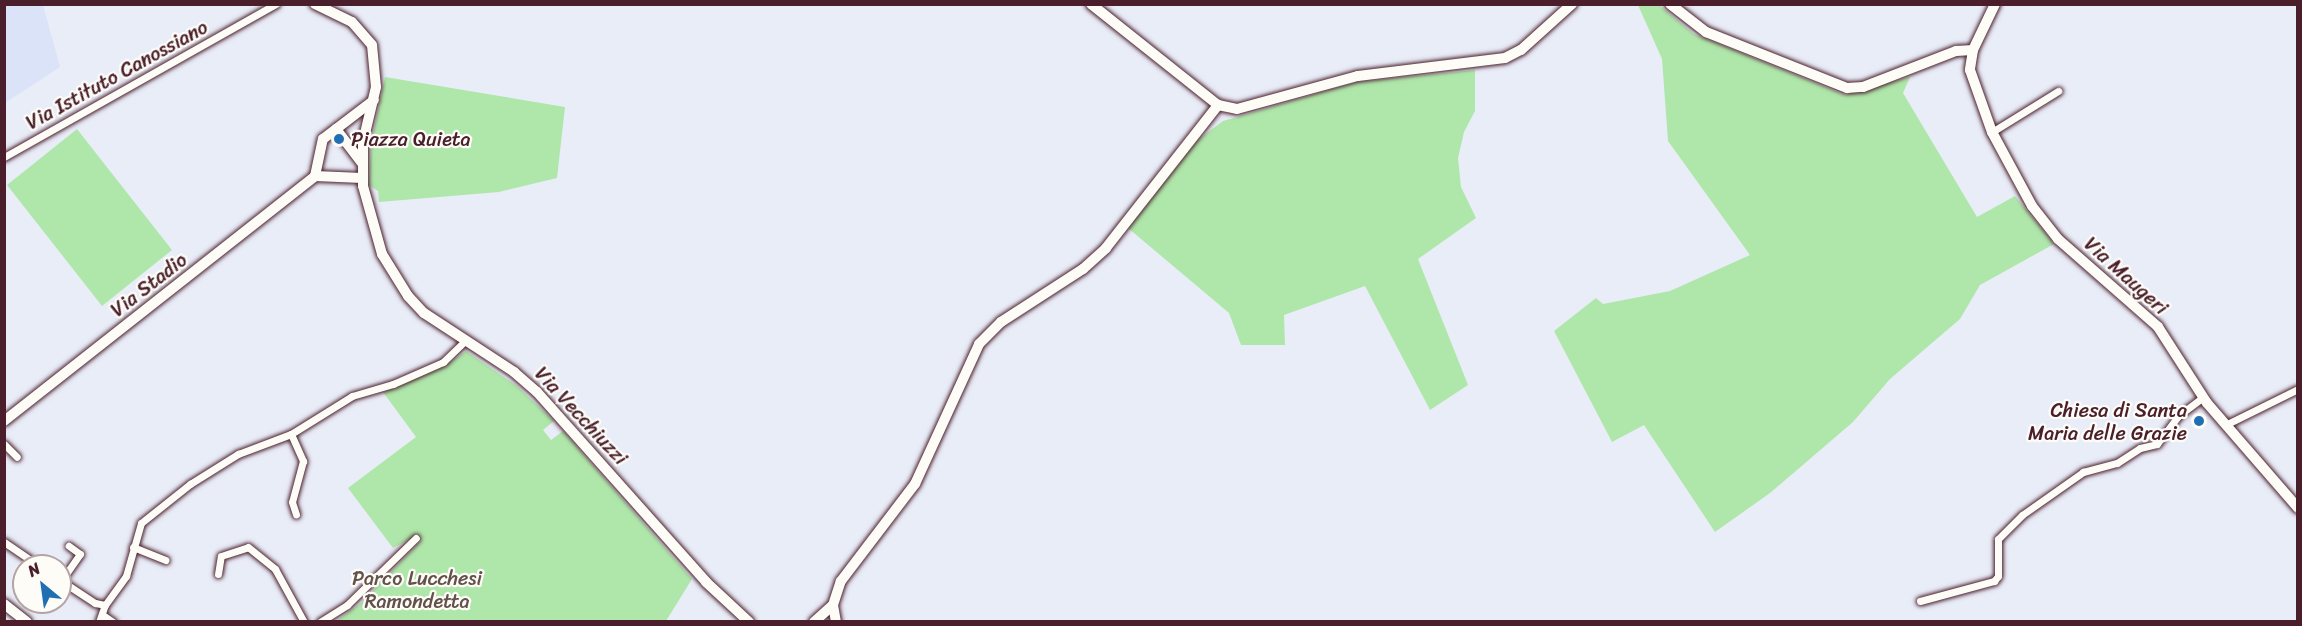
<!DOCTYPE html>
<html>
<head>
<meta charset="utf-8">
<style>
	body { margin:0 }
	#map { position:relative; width:2302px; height:626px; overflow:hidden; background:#e9edf8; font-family:Sriracha,sans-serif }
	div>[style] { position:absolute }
	.built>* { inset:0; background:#dbe3f9 }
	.green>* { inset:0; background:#afe7ab }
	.roads { filter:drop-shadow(0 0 2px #4a1f2b) drop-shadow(0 0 2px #4a1f2b) }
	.street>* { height:7px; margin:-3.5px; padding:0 3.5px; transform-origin:3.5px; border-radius:3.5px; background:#fdfcf7 }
	.secondary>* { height:10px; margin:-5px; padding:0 5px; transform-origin:5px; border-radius:5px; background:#fdfcf7 }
	.dots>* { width:16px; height:16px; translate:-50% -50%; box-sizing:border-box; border:3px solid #fdfcf7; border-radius:50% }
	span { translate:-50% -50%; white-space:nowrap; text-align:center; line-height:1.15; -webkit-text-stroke:4.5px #fdfcf7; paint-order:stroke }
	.street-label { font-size:20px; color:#4a1f2b }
	.poi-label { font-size:20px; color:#4a1f2b }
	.left { translate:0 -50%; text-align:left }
	.right { translate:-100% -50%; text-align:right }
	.park-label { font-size:20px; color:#63514b }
	.frame { position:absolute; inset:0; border:6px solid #4a1f2b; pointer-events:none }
	.north { position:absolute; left:12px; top:554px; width:60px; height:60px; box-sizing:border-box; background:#fdfcf7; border:2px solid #b5a4a5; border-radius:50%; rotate:331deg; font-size:16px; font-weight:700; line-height:24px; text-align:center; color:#4a1f2b }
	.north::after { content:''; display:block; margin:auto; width:21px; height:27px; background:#1f6fb2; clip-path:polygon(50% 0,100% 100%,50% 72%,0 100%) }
</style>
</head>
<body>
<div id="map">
	<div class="built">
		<i style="clip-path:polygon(5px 4px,43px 5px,60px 67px,5px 103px)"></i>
	</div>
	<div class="green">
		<i style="clip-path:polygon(1638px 5px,1659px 5px,1694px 34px,1845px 95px,1910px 77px,1903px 93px,1977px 217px,2015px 196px,2054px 244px,1980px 285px,1960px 319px,1890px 379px,1853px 422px,1770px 493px,1715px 532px,1644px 425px,1612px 442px,1554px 331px,1596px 298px,1603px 304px,1670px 291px,1750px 255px,1668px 141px,1662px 59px)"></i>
		<i style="clip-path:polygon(1475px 70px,1475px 111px,1464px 132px,1458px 158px,1461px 187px,1476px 218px,1418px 259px,1468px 385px,1430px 410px,1365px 286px,1284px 315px,1285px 345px,1241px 345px,1229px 313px,1128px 228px,1191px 145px,1223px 121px,1357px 82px)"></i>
		<i style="clip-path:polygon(385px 77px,565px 107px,557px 178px,499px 192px,379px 202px,378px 191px,369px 185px,371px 144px)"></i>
		<i style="clip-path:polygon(77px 129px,172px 250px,102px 306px,7px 185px)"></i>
		<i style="clip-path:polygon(466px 351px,517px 386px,554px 421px,543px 430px,551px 440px,563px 431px,692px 579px,666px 621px,335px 622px,361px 603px,420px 542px,414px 537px,393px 548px,348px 488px,416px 437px,383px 392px,448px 364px)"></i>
	</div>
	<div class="roads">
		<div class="street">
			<i style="left:1992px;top:132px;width:78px;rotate:-31.8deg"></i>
			<i style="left:4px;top:157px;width:312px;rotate:-29.4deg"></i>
			<i style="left:2225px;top:425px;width:81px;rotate:-26.3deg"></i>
			<i style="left:291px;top:434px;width:30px;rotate:66deg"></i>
			<i style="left:303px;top:461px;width:42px;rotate:105deg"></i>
			<i style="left:292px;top:502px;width:13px;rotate:72deg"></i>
			<i style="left:4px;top:444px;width:18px;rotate:45deg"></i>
			<i style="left:4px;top:542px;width:42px;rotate:34.4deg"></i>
			<i style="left:133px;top:547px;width:35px;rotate:22deg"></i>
			<i style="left:218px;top:574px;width:18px;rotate:-81deg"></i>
			<i style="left:221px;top:556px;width:28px;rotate:-18deg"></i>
			<i style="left:248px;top:547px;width:35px;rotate:39deg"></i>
			<i style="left:275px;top:569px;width:60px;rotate:61.3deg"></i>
			<i style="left:60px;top:580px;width:42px;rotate:33.3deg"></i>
			<i style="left:95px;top:603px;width:10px;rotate:11deg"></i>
			<i style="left:105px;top:605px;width:36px;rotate:-54deg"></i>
			<i style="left:126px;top:576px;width:55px;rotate:-74.2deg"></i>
			<i style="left:141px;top:523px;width:63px;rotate:-38.5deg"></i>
			<i style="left:190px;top:484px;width:57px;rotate:-32deg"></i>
			<i style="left:238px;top:454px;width:57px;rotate:-20.7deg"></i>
			<i style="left:291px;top:434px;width:72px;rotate:-31.9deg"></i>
			<i style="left:352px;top:396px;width:43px;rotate:-16.3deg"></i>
			<i style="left:393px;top:384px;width:55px;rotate:-23.7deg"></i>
			<i style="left:443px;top:362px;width:30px;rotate:-44deg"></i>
			<i style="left:61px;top:581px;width:33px;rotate:-55deg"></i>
			<i style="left:80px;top:554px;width:14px;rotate:-144deg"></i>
			<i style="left:1920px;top:601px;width:77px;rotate:-15.1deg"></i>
			<i style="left:1994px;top:581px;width:6px;rotate:-51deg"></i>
			<i style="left:1998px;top:576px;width:37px;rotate:-90deg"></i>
			<i style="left:1998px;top:539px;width:34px;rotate:-45deg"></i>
			<i style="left:2022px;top:515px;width:75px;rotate:-35.2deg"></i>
			<i style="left:2083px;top:472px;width:35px;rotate:-15deg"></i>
			<i style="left:2117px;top:463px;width:27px;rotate:-33deg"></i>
			<i style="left:2140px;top:448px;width:17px;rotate:-13deg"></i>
			<i style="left:2157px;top:444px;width:35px;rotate:-53deg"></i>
			<i style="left:2178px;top:416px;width:31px;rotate:-37deg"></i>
			<i style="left:104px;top:616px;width:11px;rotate:34deg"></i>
			<i style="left:99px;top:622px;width:18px;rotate:-71deg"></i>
			<i style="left:320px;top:622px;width:32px;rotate:-32deg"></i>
			<i style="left:347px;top:605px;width:96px;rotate:-44.2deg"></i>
		</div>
		<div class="secondary">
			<i style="left:315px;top:4px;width:41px;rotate:25.9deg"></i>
			<i style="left:352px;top:22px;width:30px;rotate:49deg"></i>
			<i style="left:372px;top:45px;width:42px;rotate:84.6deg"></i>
			<i style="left:376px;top:87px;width:57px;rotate:103.3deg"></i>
			<i style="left:363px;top:142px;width:44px;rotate:90deg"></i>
			<i style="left:363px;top:186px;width:71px;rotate:74.4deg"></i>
			<i style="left:382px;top:254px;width:49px;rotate:58.2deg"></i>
			<i style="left:408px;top:296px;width:23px;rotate:47deg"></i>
			<i style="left:424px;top:313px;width:108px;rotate:33.2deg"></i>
			<i style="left:514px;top:372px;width:30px;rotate:41deg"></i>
			<i style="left:537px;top:392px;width:254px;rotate:48.3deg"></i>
			<i style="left:706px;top:582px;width:59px;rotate:42.9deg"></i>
			<i style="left:1091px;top:4px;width:162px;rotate:38.5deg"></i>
			<i style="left:1218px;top:105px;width:19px;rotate:12deg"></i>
			<i style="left:1237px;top:109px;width:125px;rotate:-15.3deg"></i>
			<i style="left:1358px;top:76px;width:148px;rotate:-7deg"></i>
			<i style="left:1505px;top:58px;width:18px;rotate:-27deg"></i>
			<i style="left:1521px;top:50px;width:69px;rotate:-42deg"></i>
			<i style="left:1670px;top:4px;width:46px;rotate:37.9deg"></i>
			<i style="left:1706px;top:32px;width:152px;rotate:21.7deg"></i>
			<i style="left:1847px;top:88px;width:16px;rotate:-4deg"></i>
			<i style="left:1863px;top:87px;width:100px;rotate:-21.2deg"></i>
			<i style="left:1956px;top:51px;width:17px;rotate:-3deg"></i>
			<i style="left:1995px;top:4px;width:51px;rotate:115.6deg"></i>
			<i style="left:1973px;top:50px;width:20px;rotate:99deg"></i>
			<i style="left:1970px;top:70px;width:66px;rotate:70.5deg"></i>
			<i style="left:1992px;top:132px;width:84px;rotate:61.6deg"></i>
			<i style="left:2032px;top:206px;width:42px;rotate:51.8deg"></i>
			<i style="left:2058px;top:239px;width:133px;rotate:41.3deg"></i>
			<i style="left:2158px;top:327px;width:90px;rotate:57.2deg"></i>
			<i style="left:2207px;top:403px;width:139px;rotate:49.1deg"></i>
			<i style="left:336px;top:129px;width:43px;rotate:52.6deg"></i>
			<i style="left:315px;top:176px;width:47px;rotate:2.4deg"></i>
			<i style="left:4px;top:421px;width:396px;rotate:-38.2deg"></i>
			<i style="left:315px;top:176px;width:38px;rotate:-78deg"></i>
			<i style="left:323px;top:139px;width:64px;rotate:-37.4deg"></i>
			<i style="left:4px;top:604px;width:29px;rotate:38deg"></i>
			<i style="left:814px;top:622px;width:25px;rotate:-42deg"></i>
			<i style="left:836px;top:622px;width:17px;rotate:-100deg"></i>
			<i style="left:833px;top:605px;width:25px;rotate:-72deg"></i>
			<i style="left:841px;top:581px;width:122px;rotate:-52.7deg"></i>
			<i style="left:915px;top:484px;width:154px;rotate:-65.4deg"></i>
			<i style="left:979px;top:344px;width:31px;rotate:-45deg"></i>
			<i style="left:1001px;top:322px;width:98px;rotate:-32.9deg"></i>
			<i style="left:1083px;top:269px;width:31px;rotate:-42deg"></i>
			<i style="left:1106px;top:248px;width:182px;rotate:-51.9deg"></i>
		</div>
	</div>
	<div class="dots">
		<i style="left:339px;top:139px;background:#1f6fb2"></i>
		<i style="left:2199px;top:421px;background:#1f6fb2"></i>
	</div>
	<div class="street-label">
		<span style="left:117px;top:75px;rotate:-29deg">Via Istituto Canossiano</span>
		<span style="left:2126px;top:276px;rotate:42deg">Via Maugeri</span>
		<span style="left:149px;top:285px;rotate:-38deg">Via Stadio</span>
		<span style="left:581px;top:416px;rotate:47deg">Via Vecchiuzzi</span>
	</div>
	<div class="poi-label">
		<span class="left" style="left:351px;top:139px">Piazza Quieta</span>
		<span class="right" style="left:2187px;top:422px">Chiesa di Santa<br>Maria delle Grazie</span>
	</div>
	<div class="park-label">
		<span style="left:417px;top:590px">Parco Lucchesi<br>Ramondetta</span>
	</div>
	<div class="frame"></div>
	<div class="north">N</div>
</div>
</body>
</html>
